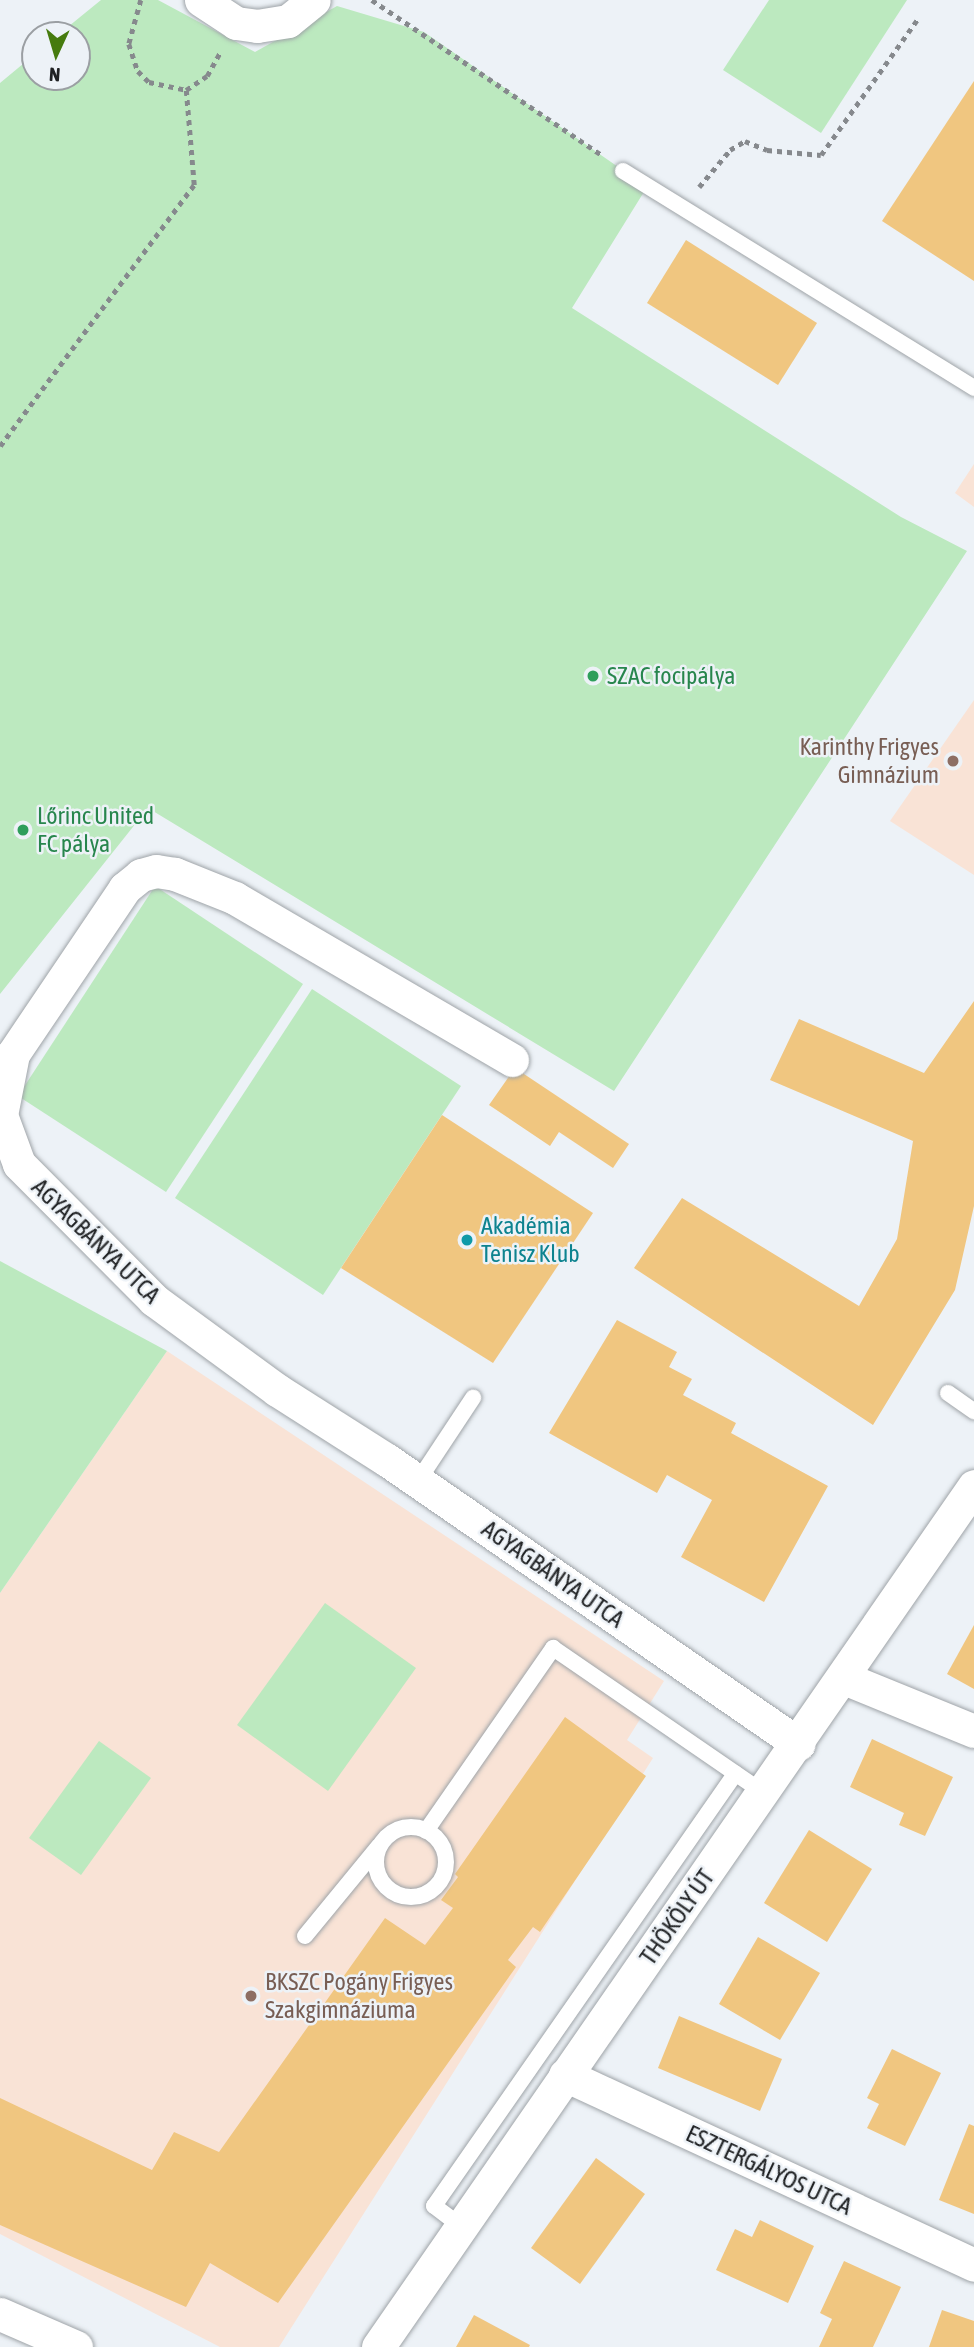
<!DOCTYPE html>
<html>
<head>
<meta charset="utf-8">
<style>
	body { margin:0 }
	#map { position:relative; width:974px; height:2347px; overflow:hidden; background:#edf2f7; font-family:"Asap Condensed",sans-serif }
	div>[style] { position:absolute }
	.education>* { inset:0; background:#f9e3d6 }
	.green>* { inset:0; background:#bce9bf }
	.building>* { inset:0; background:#f0c680 }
	.path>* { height:4.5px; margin-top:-2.25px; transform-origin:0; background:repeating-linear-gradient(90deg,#86898d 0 5px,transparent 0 10px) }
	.roads { filter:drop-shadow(0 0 2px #9fa4a8) drop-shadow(0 0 2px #9fa4a8) }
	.lane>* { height:16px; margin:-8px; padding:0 8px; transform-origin:8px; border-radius:8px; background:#fff }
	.lane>.ring { margin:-8px; padding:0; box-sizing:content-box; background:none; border:16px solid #fff; border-radius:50% }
	.street>* { height:33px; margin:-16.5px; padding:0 16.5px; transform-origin:16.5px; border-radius:16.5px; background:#fff }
	.dots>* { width:19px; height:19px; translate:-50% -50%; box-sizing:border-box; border:4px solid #edf2f7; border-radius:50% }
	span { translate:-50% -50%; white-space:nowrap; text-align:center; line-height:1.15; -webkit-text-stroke:5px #edf2f7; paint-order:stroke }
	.leisure-label { font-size:24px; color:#27864d }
	.left { translate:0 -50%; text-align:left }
	.education-label { font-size:24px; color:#785e54 }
	.right { translate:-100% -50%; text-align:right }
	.culture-label { font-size:24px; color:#0d838f }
	.street-label { font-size:24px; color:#202224 }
	.north { position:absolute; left:21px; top:21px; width:70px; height:70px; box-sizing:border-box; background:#edf2f7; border:2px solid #9b9fa3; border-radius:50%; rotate:184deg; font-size:19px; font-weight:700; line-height:28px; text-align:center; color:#202224 }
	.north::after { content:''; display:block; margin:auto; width:24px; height:32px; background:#467b0e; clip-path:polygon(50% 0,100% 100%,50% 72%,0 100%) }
</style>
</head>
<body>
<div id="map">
	<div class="education">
		<i style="clip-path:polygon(974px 464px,974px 507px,955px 493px)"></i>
		<i style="clip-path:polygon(974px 700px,974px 875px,890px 821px)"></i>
		<i style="clip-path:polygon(167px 1351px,664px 1681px,627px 1740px,653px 1758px,279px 2347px,220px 2347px,0 2234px,0 1593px)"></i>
	</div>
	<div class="green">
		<i style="clip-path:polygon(101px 0,158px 0,255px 52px,337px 6px,424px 32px,647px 187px,572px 308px,901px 517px,967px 551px,614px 1091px,148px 808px,0 994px,0 83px,35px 54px,35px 77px,77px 77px,77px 35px,58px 35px)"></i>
		<i style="clip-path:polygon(769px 0,907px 0,821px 133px,723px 70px)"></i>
		<i style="clip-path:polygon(155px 886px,303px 984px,166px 1192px,18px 1096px)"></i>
		<i style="clip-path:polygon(312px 989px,461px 1086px,323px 1295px,175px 1198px)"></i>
		<i style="clip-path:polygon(0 1261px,167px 1351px,0 1593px)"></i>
		<i style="clip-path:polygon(325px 1603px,416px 1668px,328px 1791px,237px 1725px)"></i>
		<i style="clip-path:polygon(99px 1741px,151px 1778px,81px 1875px,29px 1838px)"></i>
	</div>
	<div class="building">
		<i style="clip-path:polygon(974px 81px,974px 281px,882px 221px)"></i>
		<i style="clip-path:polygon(686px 240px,817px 323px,778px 385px,647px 303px)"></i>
		<i style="clip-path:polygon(974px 1001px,974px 1206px,955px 1290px,873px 1425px,634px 1268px,682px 1198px,859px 1306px,897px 1239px,913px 1141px,770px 1080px,799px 1019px,924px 1073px)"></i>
		<i style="clip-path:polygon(515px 1068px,629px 1144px,613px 1168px,559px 1132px,550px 1146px,489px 1105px)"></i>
		<i style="clip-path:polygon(442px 1115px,593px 1213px,493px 1363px,341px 1268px)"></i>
		<i style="clip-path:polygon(617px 1320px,677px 1352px,669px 1367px,692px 1379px,683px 1395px,736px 1423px,731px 1433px,828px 1486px,764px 1602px,681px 1557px,712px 1500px,667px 1475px,657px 1493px,549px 1433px)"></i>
		<i style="clip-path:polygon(974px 1625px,974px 1689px,947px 1674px)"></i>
		<i style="clip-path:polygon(565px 1717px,646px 1776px,540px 1932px,533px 1927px,508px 1960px,516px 1967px,278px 2303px,210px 2263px,186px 2307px,0 2225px,0 2098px,152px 2170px,174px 2132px,219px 2152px,385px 1918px,425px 1945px,453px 1908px,441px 1900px,458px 1877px,455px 1874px)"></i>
		<i style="clip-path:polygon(872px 1739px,953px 1777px,925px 1836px,899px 1825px,904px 1813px,850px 1787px)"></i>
		<i style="clip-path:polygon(809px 1830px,872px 1869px,827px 1942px,764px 1903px)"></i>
		<i style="clip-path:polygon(758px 1937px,820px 1973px,780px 2040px,719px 2004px)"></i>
		<i style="clip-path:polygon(679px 2016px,782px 2059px,760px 2111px,658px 2068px)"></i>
		<i style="clip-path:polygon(892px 2049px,941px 2073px,905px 2146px,867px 2128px,879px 2104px,867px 2098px)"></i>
		<i style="clip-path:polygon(969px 2124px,974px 2126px,974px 2214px,939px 2200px)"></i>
		<i style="clip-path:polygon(596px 2158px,645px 2194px,580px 2284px,531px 2248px)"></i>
		<i style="clip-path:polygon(760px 2220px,814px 2246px,788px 2303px,716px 2270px,735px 2229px,752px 2237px)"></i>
		<i style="clip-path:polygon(844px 2261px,901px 2287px,873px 2347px,819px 2347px,832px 2319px,820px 2313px)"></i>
		<i style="clip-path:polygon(942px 2310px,974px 2321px,974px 2347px,929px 2347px)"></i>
		<i style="clip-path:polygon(474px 2315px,530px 2345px,529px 2347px,456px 2347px)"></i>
	</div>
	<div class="path">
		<i style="left:141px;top:0;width:46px;rotate:105.3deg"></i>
		<i style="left:129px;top:44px;width:28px;rotate:72deg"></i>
		<i style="left:138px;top:71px;width:16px;rotate:45deg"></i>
		<i style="left:149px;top:82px;width:38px;rotate:12deg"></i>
		<i style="left:186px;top:90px;width:25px;rotate:-34deg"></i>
		<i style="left:207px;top:76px;width:26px;rotate:-61deg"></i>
		<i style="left:372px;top:0;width:279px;rotate:34deg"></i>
		<i style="left:699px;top:187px;width:48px;rotate:-50deg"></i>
		<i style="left:730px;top:150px;width:17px;rotate:-31deg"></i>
		<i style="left:745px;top:141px;width:24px;rotate:22deg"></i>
		<i style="left:767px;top:150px;width:54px;rotate:5.3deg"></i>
		<i style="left:821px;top:155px;width:166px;rotate:-54.6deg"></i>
		<i style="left:0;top:446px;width:325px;rotate:-53.4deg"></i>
		<i style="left:194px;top:185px;width:95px;rotate:-94.8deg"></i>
	</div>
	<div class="roads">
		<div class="lane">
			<i style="left:623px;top:171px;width:413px;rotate:31.7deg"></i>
			<i style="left:948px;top:1393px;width:32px;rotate:35deg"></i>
			<i style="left:418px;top:1481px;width:100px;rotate:-56.5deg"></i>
			<i class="ring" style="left:376px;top:1827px;width:54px;height:54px"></i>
			<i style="left:426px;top:1831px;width:223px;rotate:-55.2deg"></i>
			<i style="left:553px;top:1648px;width:256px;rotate:34.5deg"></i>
			<i style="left:305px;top:1936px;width:117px;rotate:-50.6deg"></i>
			<i style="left:462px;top:2227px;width:35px;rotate:-143deg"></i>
			<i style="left:434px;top:2206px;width:527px;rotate:-55.13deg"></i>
		</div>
		<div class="street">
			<i style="left:201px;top:0;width:42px;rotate:33.3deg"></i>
			<i style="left:236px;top:23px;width:21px;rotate:8deg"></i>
			<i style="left:257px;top:26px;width:31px;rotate:-9deg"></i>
			<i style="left:288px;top:21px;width:33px;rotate:-39deg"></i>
			<i style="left:512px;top:1060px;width:321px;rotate:-149.7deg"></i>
			<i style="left:235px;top:898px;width:65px;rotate:-158.2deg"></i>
			<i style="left:175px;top:874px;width:19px;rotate:-171deg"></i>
			<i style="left:156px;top:871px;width:16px;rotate:165deg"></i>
			<i style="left:141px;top:875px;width:21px;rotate:141deg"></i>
			<i style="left:125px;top:888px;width:200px;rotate:124deg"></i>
			<i style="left:13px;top:1054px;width:62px;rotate:101.1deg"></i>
			<i style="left:1px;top:1115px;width:52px;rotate:69.8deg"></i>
			<i style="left:19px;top:1164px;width:192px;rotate:45.2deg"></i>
			<i style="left:154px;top:1300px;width:152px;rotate:36.2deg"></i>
			<i style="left:277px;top:1390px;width:130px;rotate:32.5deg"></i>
			<i style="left:387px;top:1460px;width:500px;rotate:34.6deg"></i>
			<i style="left:844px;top:1678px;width:140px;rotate:22.2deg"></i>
			<i style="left:565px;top:2075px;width:451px;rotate:24.9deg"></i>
			<i style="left:0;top:2314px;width:83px;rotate:23.5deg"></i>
			<i style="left:378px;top:2347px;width:1047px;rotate:-55.31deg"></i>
		</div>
	</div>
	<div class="dots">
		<i style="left:593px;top:676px;background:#2e9e5b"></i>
		<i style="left:953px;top:761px;background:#8d6e63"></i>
		<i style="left:23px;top:830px;background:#2e9e5b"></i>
		<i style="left:467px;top:1240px;background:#0f9aa8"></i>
		<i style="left:251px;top:1996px;background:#8d6e63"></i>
	</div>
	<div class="leisure-label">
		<span class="left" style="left:607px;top:676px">SZAC focipálya</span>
		<span class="left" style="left:37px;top:830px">Lőrinc United<br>FC pálya</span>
	</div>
	<div class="education-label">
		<span class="right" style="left:939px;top:761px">Karinthy Frigyes<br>Gimnázium</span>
		<span class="left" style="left:265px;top:1996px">BKSZC Pogány Frigyes<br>Szakgimnáziuma</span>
	</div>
	<div class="culture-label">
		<span class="left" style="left:481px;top:1240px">Akadémia<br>Tenisz Klub</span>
	</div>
	<div class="street-label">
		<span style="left:96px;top:1241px;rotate:44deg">AGYAGBÁNYA UTCA</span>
		<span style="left:553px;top:1574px;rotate:35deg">AGYAGBÁNYA UTCA</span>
		<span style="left:677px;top:1917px;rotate:-55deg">THÖKÖLY ÚT</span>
		<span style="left:769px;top:2170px;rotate:25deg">ESZTERGÁLYOS UTCA</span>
	</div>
	<div class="north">N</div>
</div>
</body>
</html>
